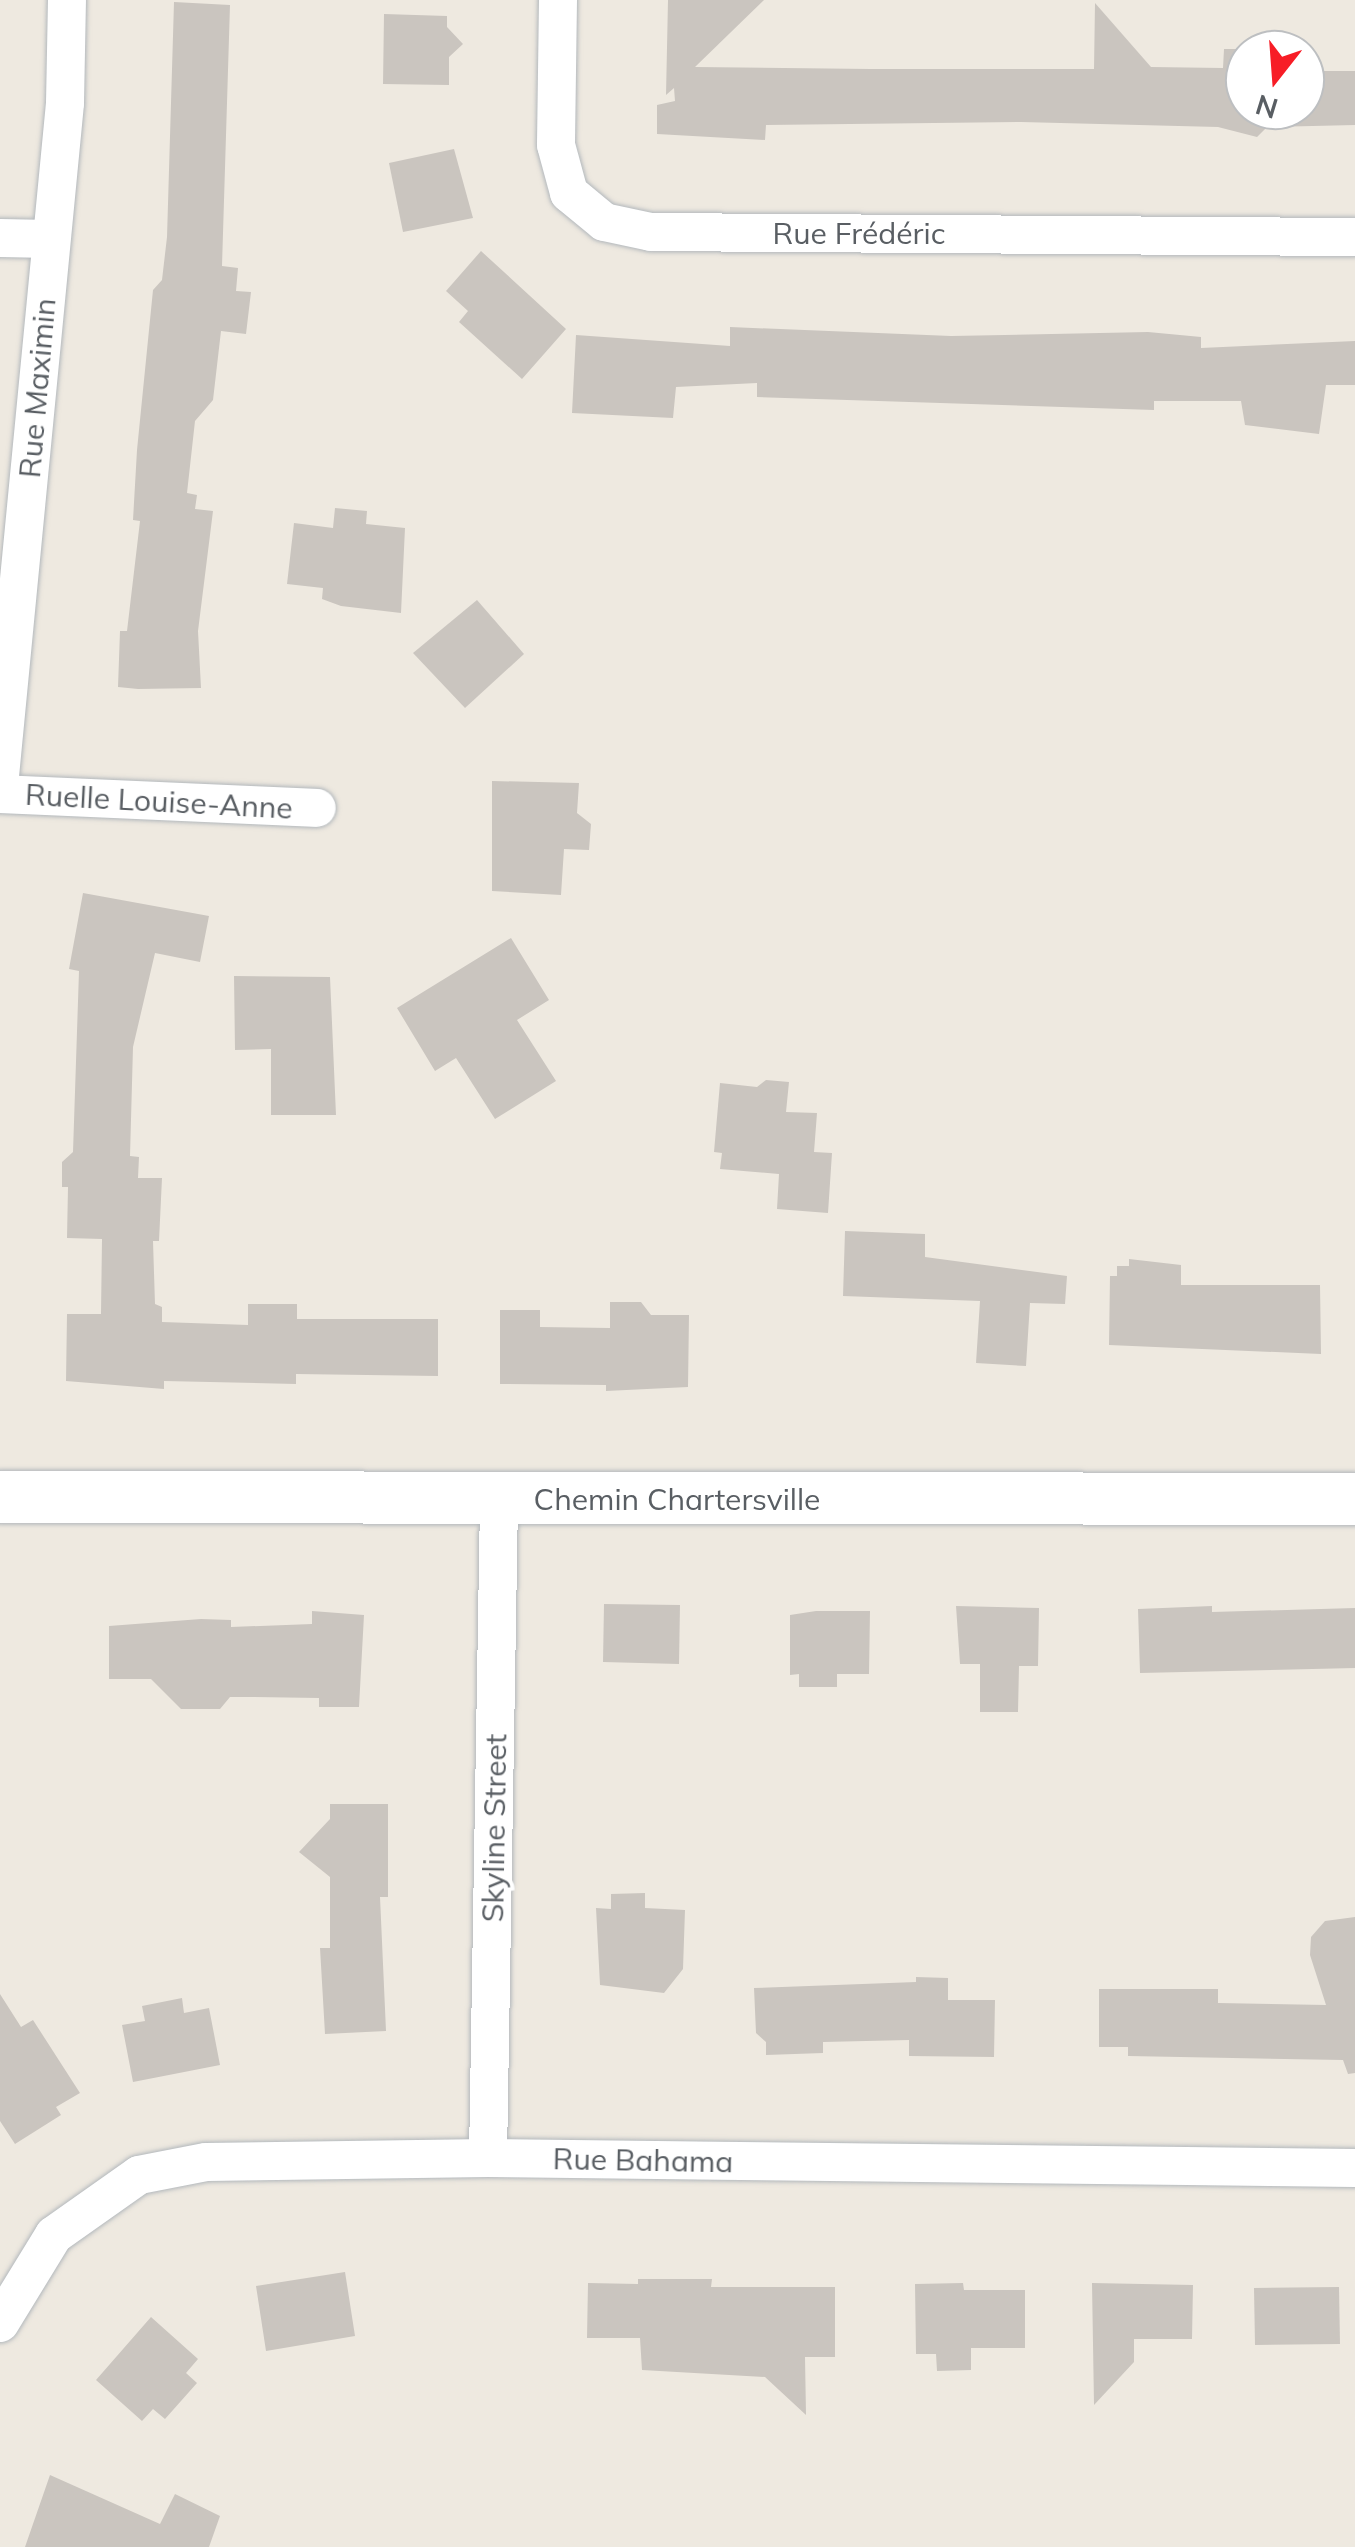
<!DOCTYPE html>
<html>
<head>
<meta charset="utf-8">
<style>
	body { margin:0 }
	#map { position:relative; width:1355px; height:2547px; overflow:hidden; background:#eee9e0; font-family:Mulish,sans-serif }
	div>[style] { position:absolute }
	.building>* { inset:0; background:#cac5bf }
	.roads { filter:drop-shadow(0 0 2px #b3b8bc) drop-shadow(0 0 2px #b3b8bc) }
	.street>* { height:38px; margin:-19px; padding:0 19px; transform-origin:19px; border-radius:19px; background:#fff }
	.secondary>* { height:52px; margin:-26px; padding:0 26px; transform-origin:26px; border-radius:26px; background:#fff }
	span { translate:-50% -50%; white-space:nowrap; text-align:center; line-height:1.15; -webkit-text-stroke:8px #fff; paint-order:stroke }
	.street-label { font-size:30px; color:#595e63 }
	.north { position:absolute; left:1225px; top:30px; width:100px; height:100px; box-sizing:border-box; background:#fff; border:2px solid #bdbfc1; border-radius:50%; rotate:197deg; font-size:28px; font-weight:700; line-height:40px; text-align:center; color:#595e63 }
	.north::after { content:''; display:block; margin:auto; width:35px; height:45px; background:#f71d26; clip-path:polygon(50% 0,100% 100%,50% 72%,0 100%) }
</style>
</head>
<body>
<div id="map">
	<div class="building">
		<i style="clip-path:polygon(668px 0,764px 0,695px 67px,871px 69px,1094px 69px,1095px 3px,1151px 67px,1223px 68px,1224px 49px,1261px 49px,1245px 50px,1245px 110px,1305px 110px,1305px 71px,1355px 71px,1355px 125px,1267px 127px,1257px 137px,1218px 127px,1021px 122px,766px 125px,765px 140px,657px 134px,657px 105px,675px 101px,674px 88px,666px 95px)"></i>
		<i style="clip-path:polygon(174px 2px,230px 5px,222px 266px,238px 268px,236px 291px,251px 292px,246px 334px,221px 331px,213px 400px,195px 421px,187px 493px,197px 495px,195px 509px,213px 511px,198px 631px,201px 688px,138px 689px,118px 687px,120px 631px,127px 631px,140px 521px,133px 520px,137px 450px,153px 290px,162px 280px,167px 237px)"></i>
		<i style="clip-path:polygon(384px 14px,447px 16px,447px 27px,463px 44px,449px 57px,449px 85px,383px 84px)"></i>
		<i style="clip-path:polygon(454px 149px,473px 218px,403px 232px,389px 163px)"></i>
		<i style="clip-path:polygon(481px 251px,566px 329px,522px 379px,459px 322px,468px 311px,446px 291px)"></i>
		<i style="clip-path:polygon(730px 327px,951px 336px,1148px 332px,1201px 337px,1201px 348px,1355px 341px,1355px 385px,1326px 385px,1319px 434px,1245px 425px,1241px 401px,1154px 401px,1154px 410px,757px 397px,757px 383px,676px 387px,673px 418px,572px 413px,576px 335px,730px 346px)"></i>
		<i style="clip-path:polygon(335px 508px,367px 511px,366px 524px,405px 528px,401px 613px,341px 606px,322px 599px,323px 588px,287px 584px,294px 523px,333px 528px)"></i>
		<i style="clip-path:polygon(477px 600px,524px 654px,465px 708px,413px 653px)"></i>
		<i style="clip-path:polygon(492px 781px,579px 783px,577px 813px,591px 824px,589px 850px,564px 849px,561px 895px,492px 891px)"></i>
		<i style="clip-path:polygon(83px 893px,209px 916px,200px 962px,155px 953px,133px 1047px,130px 1156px,139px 1157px,138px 1178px,162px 1178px,159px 1241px,153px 1241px,155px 1304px,162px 1307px,162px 1322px,248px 1325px,248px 1304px,297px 1304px,297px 1319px,438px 1319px,438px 1376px,296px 1374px,296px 1384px,164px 1381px,164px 1389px,66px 1381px,67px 1314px,101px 1314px,102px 1239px,67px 1238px,68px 1187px,62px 1187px,62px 1162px,73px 1152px,79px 971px,69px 969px)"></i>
		<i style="clip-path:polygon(511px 938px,549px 1000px,517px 1020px,556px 1081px,495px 1119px,456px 1058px,435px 1071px,397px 1008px)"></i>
		<i style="clip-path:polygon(234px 976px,330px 977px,336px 1115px,271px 1115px,271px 1049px,235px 1050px)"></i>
		<i style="clip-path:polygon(766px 1080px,789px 1082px,786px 1112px,817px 1113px,814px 1152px,832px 1153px,828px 1213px,777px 1209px,779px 1174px,720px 1169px,722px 1153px,714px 1152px,720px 1083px,757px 1087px)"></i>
		<i style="clip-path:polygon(845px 1231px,925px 1234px,925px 1257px,1067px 1276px,1065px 1304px,1030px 1303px,1026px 1366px,976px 1363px,980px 1301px,843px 1296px)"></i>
		<i style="clip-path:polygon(1129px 1259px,1181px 1265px,1181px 1285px,1320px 1285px,1321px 1354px,1109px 1345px,1110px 1276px,1117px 1276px,1117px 1266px,1129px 1266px)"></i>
		<i style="clip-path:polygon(610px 1302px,641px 1302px,651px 1315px,689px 1315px,688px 1387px,606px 1391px,606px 1385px,500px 1384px,500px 1310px,540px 1310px,540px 1327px,610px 1328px)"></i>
		<i style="clip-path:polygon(604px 1604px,680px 1605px,679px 1664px,603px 1662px)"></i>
		<i style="clip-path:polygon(956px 1606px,1039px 1608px,1038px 1666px,1019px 1666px,1018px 1712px,980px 1712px,980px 1664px,960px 1664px)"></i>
		<i style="clip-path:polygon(1212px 1606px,1212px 1612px,1355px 1608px,1355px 1668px,1140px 1673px,1138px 1609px)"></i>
		<i style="clip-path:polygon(312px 1611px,364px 1615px,359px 1707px,319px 1707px,319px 1698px,250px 1697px,230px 1697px,220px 1709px,181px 1709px,151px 1679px,109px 1679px,109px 1626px,201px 1619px,231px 1620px,231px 1627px,312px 1624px)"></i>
		<i style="clip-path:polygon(816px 1611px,870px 1611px,869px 1674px,837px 1674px,837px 1687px,799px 1687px,799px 1674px,790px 1675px,790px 1615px)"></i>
		<i style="clip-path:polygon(330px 1804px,388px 1804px,388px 1897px,380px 1897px,386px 2031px,325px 2034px,320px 1948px,330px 1948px,330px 1877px,299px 1852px,330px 1819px)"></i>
		<i style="clip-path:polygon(645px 1893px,645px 1908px,685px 1910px,683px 1969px,664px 1993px,600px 1985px,596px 1908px,611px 1909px,611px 1894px)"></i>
		<i style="clip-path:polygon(1355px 1917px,1355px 2073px,1348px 2074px,1343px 2060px,1128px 2056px,1128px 2047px,1099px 2047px,1099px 1989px,1218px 1989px,1218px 2003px,1326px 2005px,1310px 1955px,1311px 1937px,1325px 1921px)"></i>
		<i style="clip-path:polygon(916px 1977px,948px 1978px,948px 2000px,995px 2000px,994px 2057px,909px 2056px,909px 2040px,823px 2042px,823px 2053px,766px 2055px,766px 2042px,756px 2033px,754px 1988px,916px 1982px)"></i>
		<i style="clip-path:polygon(0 1994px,21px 2027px,33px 2020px,80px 2093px,56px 2107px,61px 2115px,15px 2144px,0 2121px)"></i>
		<i style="clip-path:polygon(182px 1998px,184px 2013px,209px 2008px,220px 2065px,133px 2082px,122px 2025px,145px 2021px,142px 2006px)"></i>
		<i style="clip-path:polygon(345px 2272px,355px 2336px,266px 2351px,256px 2286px)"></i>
		<i style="clip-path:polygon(638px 2279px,712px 2279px,711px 2287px,835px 2287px,835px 2357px,805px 2357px,806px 2415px,765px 2377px,642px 2370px,640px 2338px,587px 2338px,588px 2283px,638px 2284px)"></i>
		<i style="clip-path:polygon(963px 2283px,964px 2290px,1025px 2290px,1025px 2348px,971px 2348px,971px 2370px,937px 2371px,936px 2354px,916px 2354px,915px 2284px)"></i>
		<i style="clip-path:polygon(1092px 2283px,1193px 2285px,1192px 2339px,1134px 2339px,1134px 2362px,1094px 2405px)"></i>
		<i style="clip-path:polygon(1339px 2287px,1340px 2344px,1255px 2345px,1254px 2288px)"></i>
		<i style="clip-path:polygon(151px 2317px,198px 2359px,186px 2373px,197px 2383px,165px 2419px,153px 2409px,142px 2421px,96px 2380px)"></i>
		<i style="clip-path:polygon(50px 2475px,160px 2524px,175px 2494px,220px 2516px,209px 2547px,25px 2547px)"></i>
	</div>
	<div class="roads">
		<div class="street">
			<i style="left:558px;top:0;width:145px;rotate:90.8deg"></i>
			<i style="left:556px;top:145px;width:50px;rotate:74.8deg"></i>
			<i style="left:569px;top:193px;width:45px;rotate:39.6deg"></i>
			<i style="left:604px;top:222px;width:48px;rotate:12deg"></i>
			<i style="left:651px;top:232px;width:704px;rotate:0.41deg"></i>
			<i style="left:0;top:238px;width:51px;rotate:1.1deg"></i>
			<i style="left:0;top:776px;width:676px;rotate:-84.48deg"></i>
			<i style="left:65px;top:103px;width:103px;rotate:-88.9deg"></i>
			<i style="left:0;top:794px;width:317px;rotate:2.5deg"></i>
			<i style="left:488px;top:2158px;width:659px;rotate:-89.04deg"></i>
			<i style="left:0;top:2323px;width:103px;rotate:-58.5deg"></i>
			<i style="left:54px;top:2235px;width:104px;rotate:-35.2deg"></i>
			<i style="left:139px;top:2175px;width:68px;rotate:-11deg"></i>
			<i style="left:206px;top:2162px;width:282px;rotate:-0.8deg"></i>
			<i style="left:488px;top:2158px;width:867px;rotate:0.66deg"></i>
		</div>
		<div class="secondary">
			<i style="left:0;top:1497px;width:1355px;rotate:0.08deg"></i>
		</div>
	</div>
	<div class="street-label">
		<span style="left:859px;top:233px">Rue Frédéric</span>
		<span style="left:37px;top:388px;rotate:-85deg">Rue Maximin</span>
		<span style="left:159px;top:801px;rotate:3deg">Ruelle Louise-Anne</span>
		<span style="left:677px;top:1499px">Chemin Chartersville</span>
		<span style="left:494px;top:1828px;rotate:-89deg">Skyline Street</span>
		<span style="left:643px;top:2160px;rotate:1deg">Rue Bahama</span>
	</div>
	<div class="north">N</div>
</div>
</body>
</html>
